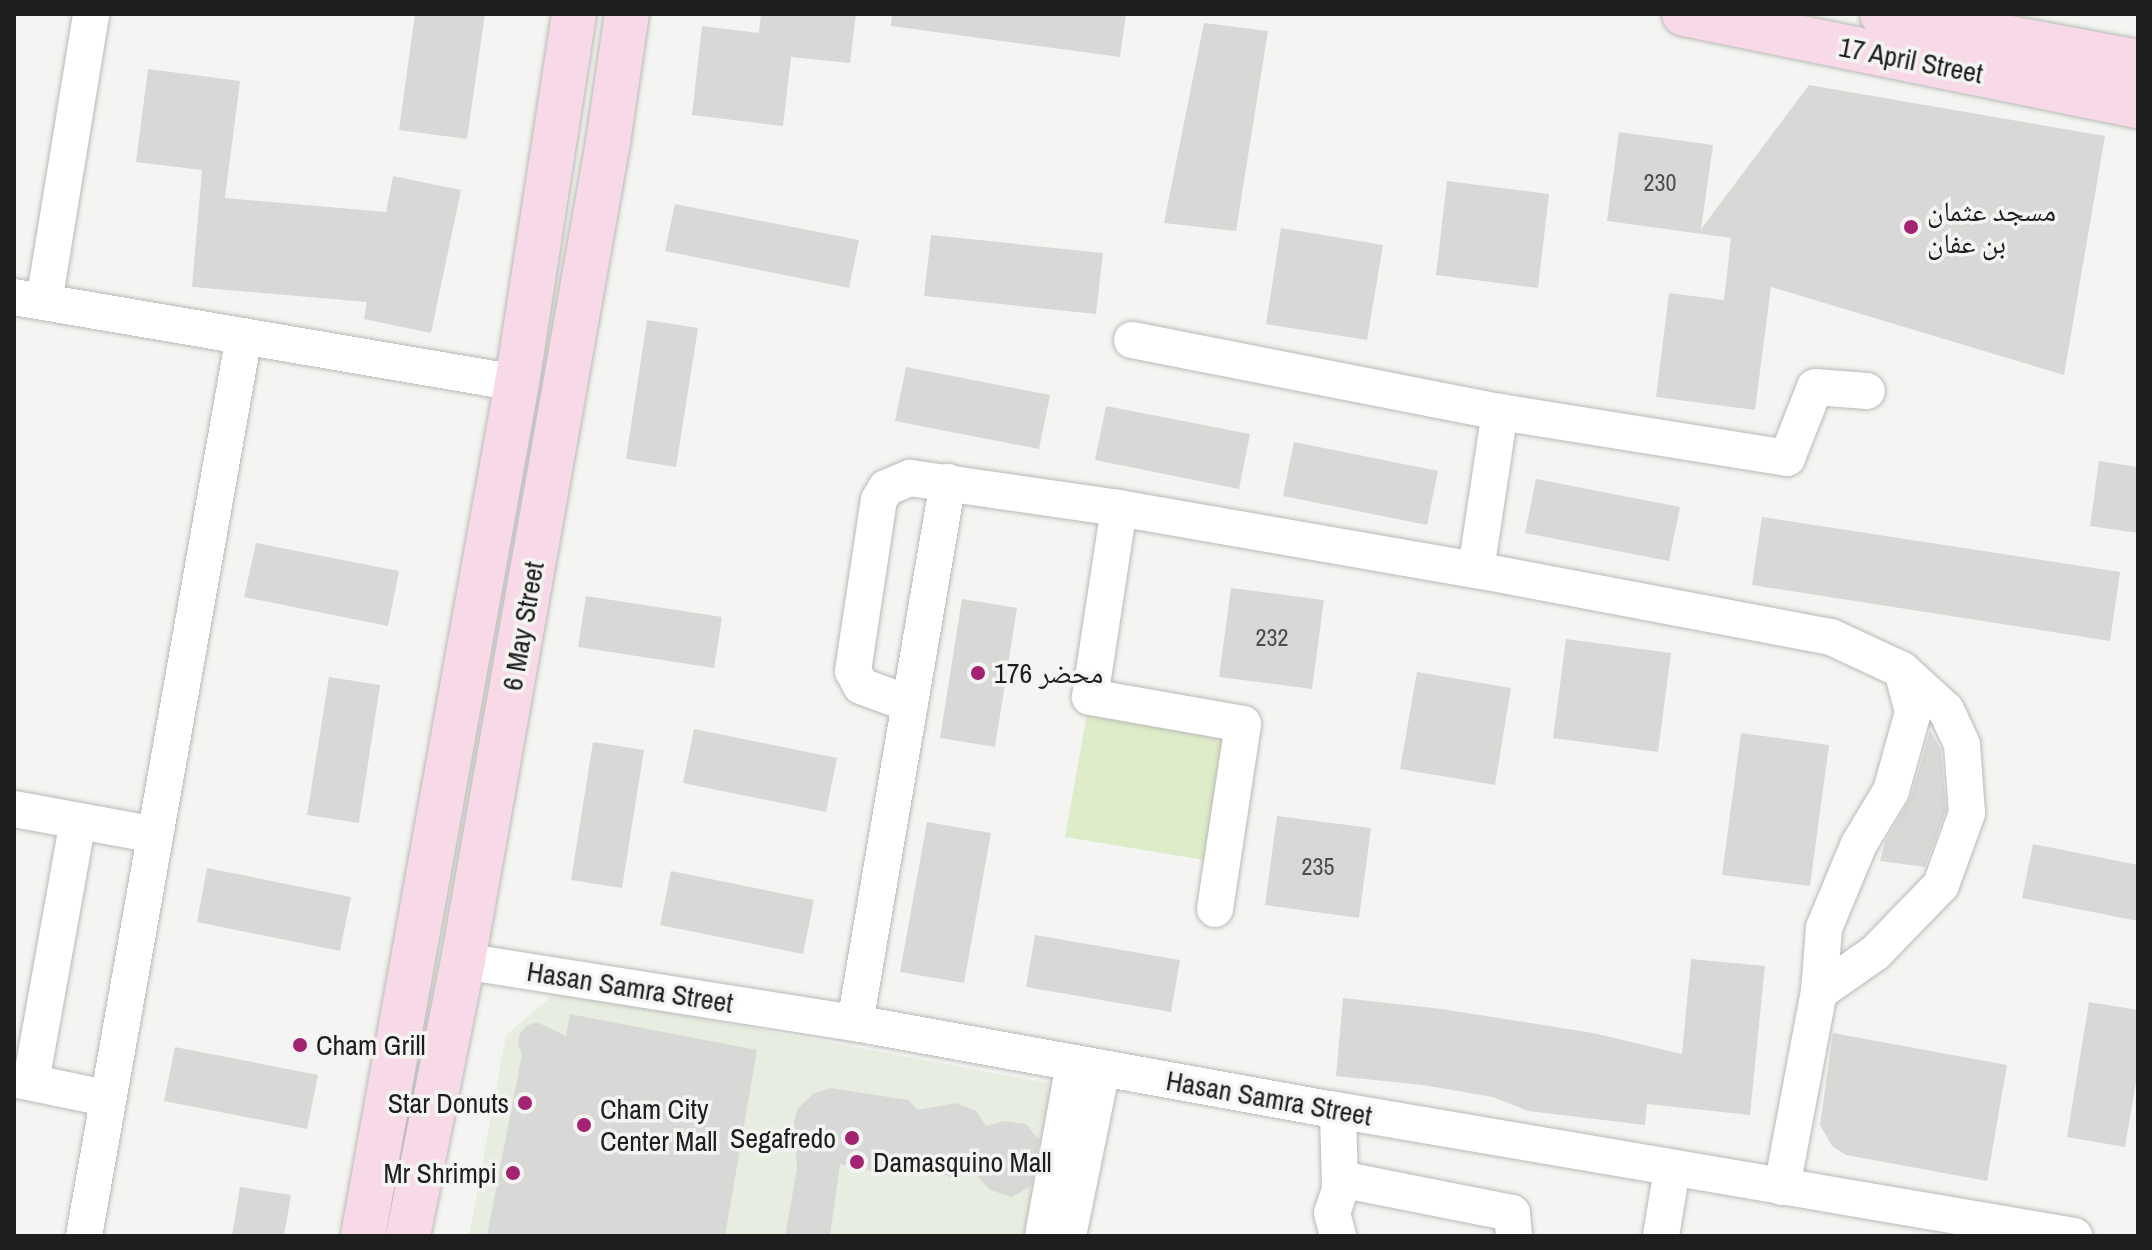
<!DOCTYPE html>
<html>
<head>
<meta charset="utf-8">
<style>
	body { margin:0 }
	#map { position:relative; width:2152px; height:1250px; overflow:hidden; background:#f4f5f2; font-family:"Archivo Narrow","Noto Naskh Arabic",sans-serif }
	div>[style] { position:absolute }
	.built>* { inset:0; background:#e8ede2 }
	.green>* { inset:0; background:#deecc9 }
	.building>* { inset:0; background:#d8d9d6 }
	.roads { filter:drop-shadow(0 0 2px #b9bab7) drop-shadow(0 0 2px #b9bab7) }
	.minor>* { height:36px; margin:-18px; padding:0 18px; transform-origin:18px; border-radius:18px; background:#fff }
	.major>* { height:44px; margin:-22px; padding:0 22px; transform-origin:22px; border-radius:22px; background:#f7d9e7 }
	.dots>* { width:22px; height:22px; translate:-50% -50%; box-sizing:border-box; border:4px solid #f4f5f2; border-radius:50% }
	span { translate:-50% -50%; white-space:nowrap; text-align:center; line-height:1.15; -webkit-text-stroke:7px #f4f5f2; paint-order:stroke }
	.number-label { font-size:24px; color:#4c4d4b }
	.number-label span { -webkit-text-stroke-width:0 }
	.street-label { font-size:28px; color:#1d1e1d }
	.poi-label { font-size:28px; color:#1d1e1d }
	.left { translate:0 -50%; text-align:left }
	.right { translate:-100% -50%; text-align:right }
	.frame { position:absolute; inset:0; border:16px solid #1d1e1d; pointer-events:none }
</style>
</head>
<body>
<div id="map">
	<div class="built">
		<i style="clip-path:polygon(557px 992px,1064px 1086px,1036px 1236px,469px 1236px,506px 1035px)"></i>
	</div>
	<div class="green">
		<i style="clip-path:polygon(1090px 697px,1243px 724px,1222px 863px,1065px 837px)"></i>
	</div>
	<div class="building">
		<i style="clip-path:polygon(415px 14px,485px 14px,467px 139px,399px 130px)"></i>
		<i style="clip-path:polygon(761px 14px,856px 14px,850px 63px,791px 57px,783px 126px,692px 115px,702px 26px,759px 33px)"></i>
		<i style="clip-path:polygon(892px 14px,1126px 14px,1120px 57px,891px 26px)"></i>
		<i style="clip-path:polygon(1204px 23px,1268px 31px,1236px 231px,1164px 223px)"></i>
		<i style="clip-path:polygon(148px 69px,240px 81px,225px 198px,386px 212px,393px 176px,461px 190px,431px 333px,364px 319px,367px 302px,192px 287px,202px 170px,136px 162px)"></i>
		<i style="clip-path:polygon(1809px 85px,2105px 136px,2064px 375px,1771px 287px,1755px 410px,1656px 397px,1669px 293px,1724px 300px,1731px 238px,1607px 221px,1619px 132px,1713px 145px,1701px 229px)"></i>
		<i style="clip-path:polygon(1447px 181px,1549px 194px,1538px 288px,1436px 275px)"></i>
		<i style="clip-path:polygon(675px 204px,859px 240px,849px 288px,665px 251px)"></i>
		<i style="clip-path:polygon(1281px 228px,1383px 245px,1367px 340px,1266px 324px)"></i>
		<i style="clip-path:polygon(931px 235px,1103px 253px,1096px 314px,924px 296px)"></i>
		<i style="clip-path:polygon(647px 320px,698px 328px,676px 467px,626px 459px)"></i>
		<i style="clip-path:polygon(906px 367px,1050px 395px,1039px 449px,895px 421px)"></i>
		<i style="clip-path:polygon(1106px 406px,1250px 434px,1239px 489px,1095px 460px)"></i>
		<i style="clip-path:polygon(1294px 442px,1438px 471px,1427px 525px,1283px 496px)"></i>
		<i style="clip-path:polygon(2099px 461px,2138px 467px,2138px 533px,2090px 526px)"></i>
		<i style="clip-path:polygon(1536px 479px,1680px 507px,1669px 561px,1525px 533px)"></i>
		<i style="clip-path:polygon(1762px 517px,2120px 572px,2110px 641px,1752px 585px)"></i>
		<i style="clip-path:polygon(256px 543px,399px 571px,388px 626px,244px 597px)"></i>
		<i style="clip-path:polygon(1231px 588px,1324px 600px,1312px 689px,1219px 677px)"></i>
		<i style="clip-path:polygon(586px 596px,722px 617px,714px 668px,578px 647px)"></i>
		<i style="clip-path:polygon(962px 599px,1017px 608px,995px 747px,940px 738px)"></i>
		<i style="clip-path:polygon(1566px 639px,1671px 653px,1658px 752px,1553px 738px)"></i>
		<i style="clip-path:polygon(1417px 672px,1511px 688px,1495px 785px,1400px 769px)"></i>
		<i style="clip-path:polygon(329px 677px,380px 685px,359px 823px,307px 815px)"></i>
		<i style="clip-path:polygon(694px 729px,837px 758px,826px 812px,683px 783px)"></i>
		<i style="clip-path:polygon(1930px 731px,1941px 750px,1946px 810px,1925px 867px,1880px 861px,1885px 842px,1911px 797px)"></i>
		<i style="clip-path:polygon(1741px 733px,1829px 745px,1810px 886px,1722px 875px)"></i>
		<i style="clip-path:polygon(593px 742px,644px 750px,622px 888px,571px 880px)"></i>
		<i style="clip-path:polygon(1277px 816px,1371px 828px,1359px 918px,1265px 905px)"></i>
		<i style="clip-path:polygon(927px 822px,991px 833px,964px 983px,900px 972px)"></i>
		<i style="clip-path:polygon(2033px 844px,2138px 865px,2138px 921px,2022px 898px)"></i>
		<i style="clip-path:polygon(207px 868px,351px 897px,340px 951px,197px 922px)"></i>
		<i style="clip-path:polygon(671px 871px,814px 900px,803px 954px,660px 925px)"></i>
		<i style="clip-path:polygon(1035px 935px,1180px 960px,1171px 1012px,1026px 987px)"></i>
		<i style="clip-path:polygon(1691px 959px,1765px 966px,1750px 1115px,1647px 1104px,1645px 1125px,1528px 1111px,1493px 1097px,1423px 1085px,1336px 1076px,1343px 998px,1442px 1009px,1593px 1033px,1682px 1054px)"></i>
		<i style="clip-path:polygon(2089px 1002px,2138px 1010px,2138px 1070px,2125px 1147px,2067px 1137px)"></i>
		<i style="clip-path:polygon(570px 1014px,757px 1050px,725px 1236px,487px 1236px,522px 1054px,518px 1045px,520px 1033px,526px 1026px,537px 1022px,566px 1036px)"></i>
		<i style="clip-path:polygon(1833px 1033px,2007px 1065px,1987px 1181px,1846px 1155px,1832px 1146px,1820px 1125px)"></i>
		<i style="clip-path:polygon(175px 1047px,318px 1075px,307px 1129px,164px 1101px)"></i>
		<i style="clip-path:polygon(831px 1088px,908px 1100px,918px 1110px,956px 1103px,976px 1111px,986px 1126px,1004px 1121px,1026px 1124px,1039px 1140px,1031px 1186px,1012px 1197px,990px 1190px,970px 1169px,956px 1179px,939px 1173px,922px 1160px,886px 1174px,840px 1164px,830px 1236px,785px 1236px,797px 1169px,794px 1122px,798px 1108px,814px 1093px)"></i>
		<i style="clip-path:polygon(240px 1187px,291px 1195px,284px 1236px,232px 1236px)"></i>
	</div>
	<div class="roads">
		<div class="minor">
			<i style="left:14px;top:297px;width:510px;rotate:9.7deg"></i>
			<i style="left:44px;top:302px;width:292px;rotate:-80.7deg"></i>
			<i style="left:1132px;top:340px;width:375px;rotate:11.1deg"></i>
			<i style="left:1500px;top:412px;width:291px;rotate:9.1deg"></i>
			<i style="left:1787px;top:458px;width:76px;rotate:-68.5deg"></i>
			<i style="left:1815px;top:387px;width:52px;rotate:4.4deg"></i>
			<i style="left:1119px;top:508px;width:191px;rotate:98.7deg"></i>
			<i style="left:1090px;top:697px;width:155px;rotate:10deg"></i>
			<i style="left:1243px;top:724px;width:187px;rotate:98.6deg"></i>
			<i style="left:1476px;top:570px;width:160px;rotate:-81.4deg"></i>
			<i style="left:910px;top:704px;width:52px;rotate:-159.8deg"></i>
			<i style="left:861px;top:686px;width:17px;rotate:-118deg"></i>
			<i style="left:853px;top:671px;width:173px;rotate:-81.4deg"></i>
			<i style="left:879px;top:500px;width:14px;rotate:-60deg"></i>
			<i style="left:886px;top:488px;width:26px;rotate:-23deg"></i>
			<i style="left:910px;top:478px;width:211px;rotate:8.2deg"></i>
			<i style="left:1119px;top:508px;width:362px;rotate:9.9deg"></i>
			<i style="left:1476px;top:570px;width:361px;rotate:10.7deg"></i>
			<i style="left:1831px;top:637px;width:78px;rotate:24.9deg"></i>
			<i style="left:1902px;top:670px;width:59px;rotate:42.3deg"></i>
			<i style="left:1946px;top:710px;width:38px;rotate:65deg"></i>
			<i style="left:1962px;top:745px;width:68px;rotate:85.8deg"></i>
			<i style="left:1967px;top:813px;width:77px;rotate:109.9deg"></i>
			<i style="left:1941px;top:885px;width:95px;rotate:134.1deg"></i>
			<i style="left:1875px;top:953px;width:68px;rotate:145.1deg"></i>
			<i style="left:14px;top:809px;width:143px;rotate:10.4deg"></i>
			<i style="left:463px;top:961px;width:397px;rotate:9deg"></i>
			<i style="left:855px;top:1023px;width:483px;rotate:10.3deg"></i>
			<i style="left:1330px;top:1109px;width:755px;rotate:9.69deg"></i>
			<i style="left:855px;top:1023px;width:549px;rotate:-80.25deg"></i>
			<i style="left:14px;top:1079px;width:94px;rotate:11.7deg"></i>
			<i style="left:31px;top:1082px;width:265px;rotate:-79.8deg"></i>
			<i style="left:1338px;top:1111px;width:78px;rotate:88.5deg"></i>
			<i style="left:1340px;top:1189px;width:25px;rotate:108deg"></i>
			<i style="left:1332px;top:1213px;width:24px;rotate:75deg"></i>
			<i style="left:1340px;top:1179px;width:175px;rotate:11.2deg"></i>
			<i style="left:1512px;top:1213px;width:23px;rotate:85deg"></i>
			<i style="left:1782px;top:1187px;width:198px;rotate:-79.3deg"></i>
			<i style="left:1819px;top:992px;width:64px;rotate:-85.5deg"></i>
			<i style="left:1824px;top:928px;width:91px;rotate:-67.4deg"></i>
			<i style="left:1859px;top:844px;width:62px;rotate:-58.9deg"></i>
			<i style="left:1891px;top:791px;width:82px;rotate:-74.4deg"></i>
			<i style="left:1913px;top:712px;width:43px;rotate:-104.7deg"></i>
			<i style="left:84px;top:1236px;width:914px;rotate:-79.92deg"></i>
			<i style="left:1043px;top:1236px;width:175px;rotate:-79.8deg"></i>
			<i style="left:1068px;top:1236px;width:170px;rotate:-78.5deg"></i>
			<i style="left:1661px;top:1236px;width:68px;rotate:-80.7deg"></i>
		</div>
		<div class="major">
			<i style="left:1684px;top:14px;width:463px;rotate:11.5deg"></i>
			<i style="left:1882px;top:14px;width:260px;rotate:10.6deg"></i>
			<i style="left:363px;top:1236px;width:867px;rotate:-79.77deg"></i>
			<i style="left:517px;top:383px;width:373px;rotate:-81.2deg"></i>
			<i style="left:408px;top:1236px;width:280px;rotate:-78.7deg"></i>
			<i style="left:463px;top:961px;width:832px;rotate:-79.96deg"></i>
			<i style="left:608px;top:142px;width:129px;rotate:-81.6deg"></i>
		</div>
	</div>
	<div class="dots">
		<i style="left:1911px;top:227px;background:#a42272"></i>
		<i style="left:978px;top:673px;background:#a42272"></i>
		<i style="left:300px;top:1045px;background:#a42272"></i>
		<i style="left:525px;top:1103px;background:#a42272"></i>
		<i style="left:584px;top:1125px;background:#a42272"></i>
		<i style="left:852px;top:1138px;background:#a42272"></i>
		<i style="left:857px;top:1162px;background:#a42272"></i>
		<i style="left:513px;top:1173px;background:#a42272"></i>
	</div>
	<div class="number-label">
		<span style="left:1660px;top:183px">230</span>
		<span style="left:1272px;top:638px">232</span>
		<span style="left:1318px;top:867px">235</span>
	</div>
	<div class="street-label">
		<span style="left:1911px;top:60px;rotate:11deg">17 April Street</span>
		<span style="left:523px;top:626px;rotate:-80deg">6 May Street</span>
		<span style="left:630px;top:987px;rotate:9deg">Hasan Samra Street</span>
		<span style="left:1269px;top:1098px;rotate:10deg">Hasan Samra Street</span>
	</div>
	<div class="poi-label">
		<span class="left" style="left:1927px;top:227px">مسجد عثمان<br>بن عفان</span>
		<span class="left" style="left:994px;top:673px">محضر 176</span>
		<span class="left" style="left:316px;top:1045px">Cham Grill</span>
		<span class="right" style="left:509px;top:1103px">Star Donuts</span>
		<span class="left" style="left:600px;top:1125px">Cham City<br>Center Mall</span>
		<span class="right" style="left:836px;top:1138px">Segafredo</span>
		<span class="left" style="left:873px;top:1162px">Damasquino Mall</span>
		<span class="right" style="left:497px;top:1173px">Mr Shrimpi</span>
	</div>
	<div class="frame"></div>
</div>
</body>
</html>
